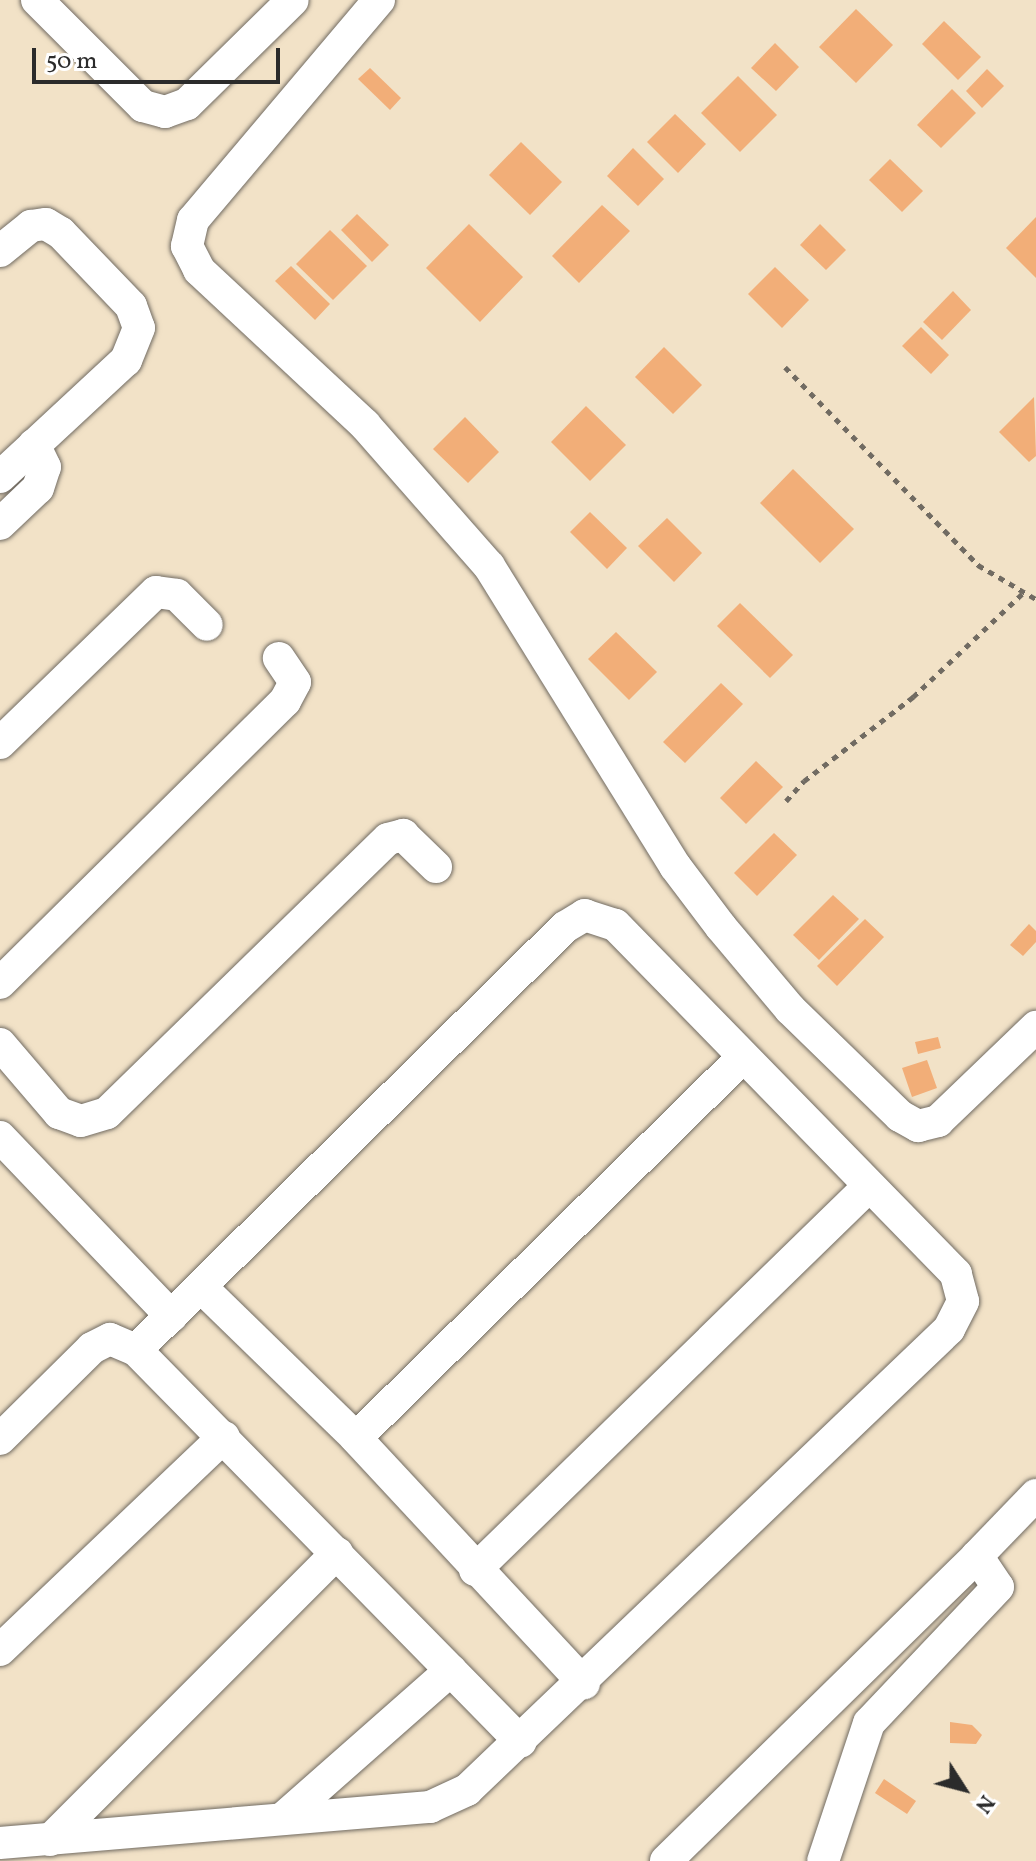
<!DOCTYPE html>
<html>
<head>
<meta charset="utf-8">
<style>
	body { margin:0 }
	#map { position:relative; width:1036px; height:1861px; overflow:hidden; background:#f2e2c7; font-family:Vollkorn,serif }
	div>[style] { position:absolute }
	.building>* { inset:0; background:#f2ae78 }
	.path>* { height:5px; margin-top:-2.5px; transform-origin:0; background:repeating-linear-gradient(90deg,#716b62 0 6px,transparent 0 12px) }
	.roads { filter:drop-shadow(0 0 2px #716b62) drop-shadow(0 0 2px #716b62) }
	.street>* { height:32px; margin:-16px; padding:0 16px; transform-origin:16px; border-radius:16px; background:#fff }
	span { translate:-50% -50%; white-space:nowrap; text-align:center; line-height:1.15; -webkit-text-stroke:6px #fff; paint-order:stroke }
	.north { position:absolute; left:924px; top:1749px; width:80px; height:80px; -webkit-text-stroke:6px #fff; paint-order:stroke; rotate:126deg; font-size:22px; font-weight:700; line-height:32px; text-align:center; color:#2b2b2b }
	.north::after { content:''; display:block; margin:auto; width:28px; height:36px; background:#2b2b2b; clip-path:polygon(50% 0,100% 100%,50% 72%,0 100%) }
	.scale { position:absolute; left:32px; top:48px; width:248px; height:36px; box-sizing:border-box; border:4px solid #2b2b2b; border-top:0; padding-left:10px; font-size:24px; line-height:28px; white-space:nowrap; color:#2b2b2b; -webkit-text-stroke:6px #fff; paint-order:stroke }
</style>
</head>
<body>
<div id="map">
	<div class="building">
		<i style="clip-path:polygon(856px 9px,893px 45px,856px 83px,819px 47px)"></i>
		<i style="clip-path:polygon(944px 21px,981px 57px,958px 80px,922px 44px)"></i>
		<i style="clip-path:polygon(775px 43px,799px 67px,776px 91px,751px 68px)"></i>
		<i style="clip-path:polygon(370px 68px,401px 98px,390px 110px,358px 79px)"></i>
		<i style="clip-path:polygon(987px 69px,1004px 86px,982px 108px,966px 91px)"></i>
		<i style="clip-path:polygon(738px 76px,777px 115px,740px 152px,701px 113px)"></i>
		<i style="clip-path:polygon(952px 89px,976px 113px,941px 148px,917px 125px)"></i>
		<i style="clip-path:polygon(675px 114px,706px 144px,678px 173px,647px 142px)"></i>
		<i style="clip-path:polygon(521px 142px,562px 182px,530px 215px,489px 175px)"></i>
		<i style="clip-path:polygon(633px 148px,664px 179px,638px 206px,607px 176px)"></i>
		<i style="clip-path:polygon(890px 159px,923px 191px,902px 212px,869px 180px)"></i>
		<i style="clip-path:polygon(602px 205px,630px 231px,579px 283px,552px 256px)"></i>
		<i style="clip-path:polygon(357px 214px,389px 245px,372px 262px,341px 230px)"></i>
		<i style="clip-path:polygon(1036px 217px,1036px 278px,1006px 248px)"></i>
		<i style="clip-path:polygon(469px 224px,523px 277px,480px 322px,426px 268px)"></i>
		<i style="clip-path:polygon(820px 224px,846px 250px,826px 270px,800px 245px)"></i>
		<i style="clip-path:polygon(330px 230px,367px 266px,333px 300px,296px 264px)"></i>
		<i style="clip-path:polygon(291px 266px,330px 304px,315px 320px,275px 281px)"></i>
		<i style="clip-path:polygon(775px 267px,809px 300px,782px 328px,748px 294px)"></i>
		<i style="clip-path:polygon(953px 291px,971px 310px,942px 340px,923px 322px)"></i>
		<i style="clip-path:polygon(921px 327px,949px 355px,931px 374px,902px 346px)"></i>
		<i style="clip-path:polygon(664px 347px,702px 385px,673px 414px,635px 377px)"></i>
		<i style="clip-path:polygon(1034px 397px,1036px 456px,1029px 462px,999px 432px)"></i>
		<i style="clip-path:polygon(586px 406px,626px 445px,590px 481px,551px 442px)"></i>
		<i style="clip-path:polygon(465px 417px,499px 452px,468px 483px,433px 449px)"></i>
		<i style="clip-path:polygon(793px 469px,854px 529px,820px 563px,760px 503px)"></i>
		<i style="clip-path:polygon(590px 512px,627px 548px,607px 569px,570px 532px)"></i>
		<i style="clip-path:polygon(667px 518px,702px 553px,674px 582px,638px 546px)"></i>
		<i style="clip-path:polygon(740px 603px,793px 655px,770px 678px,717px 626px)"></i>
		<i style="clip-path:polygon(616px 632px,657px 672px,629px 700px,588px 659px)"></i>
		<i style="clip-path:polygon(721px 683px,743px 704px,685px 763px,663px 742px)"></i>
		<i style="clip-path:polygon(756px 761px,783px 787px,746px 824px,720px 798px)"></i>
		<i style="clip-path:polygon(774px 833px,797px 855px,757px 896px,734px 873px)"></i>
		<i style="clip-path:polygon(833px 895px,859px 919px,819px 960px,793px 935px)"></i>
		<i style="clip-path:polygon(865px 919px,884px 937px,837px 986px,817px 966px)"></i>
		<i style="clip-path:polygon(1029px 924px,1036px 931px,1036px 942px,1023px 956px,1010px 945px)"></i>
		<i style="clip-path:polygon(938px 1037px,941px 1048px,918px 1054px,915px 1042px)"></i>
		<i style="clip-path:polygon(927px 1060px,937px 1088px,912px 1097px,902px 1068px)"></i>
		<i style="clip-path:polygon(950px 1722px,972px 1725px,982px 1735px,976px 1744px,950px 1743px)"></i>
		<i style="clip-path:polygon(884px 1779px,916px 1801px,907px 1814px,875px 1793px)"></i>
	</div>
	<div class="path">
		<i style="left:785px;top:367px;width:277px;rotate:45.7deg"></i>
		<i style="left:978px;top:565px;width:67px;rotate:30.4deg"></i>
		<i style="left:786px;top:801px;width:27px;rotate:-48deg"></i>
		<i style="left:804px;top:781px;width:138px;rotate:-37.6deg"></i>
		<i style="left:913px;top:697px;width:153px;rotate:-43.4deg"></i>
	</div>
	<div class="roads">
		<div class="street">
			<i style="left:37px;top:0;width:150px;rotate:45deg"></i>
			<i style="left:143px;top:106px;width:23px;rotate:15deg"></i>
			<i style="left:165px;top:112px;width:23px;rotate:-20deg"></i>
			<i style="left:187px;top:104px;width:148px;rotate:-44.5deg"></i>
			<i style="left:379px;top:0;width:288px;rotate:130.2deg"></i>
			<i style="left:193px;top:220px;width:27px;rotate:103deg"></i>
			<i style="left:187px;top:246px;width:27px;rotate:63deg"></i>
			<i style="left:199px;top:270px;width:227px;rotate:43deg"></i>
			<i style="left:365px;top:425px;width:188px;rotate:48.7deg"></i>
			<i style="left:489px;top:566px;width:353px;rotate:58.2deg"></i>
			<i style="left:675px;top:866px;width:76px;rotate:53deg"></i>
			<i style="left:721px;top:927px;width:107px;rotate:49.9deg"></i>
			<i style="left:790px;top:1009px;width:153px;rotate:44.2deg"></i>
			<i style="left:900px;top:1116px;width:21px;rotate:29deg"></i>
			<i style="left:918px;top:1126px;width:21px;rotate:-14deg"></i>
			<i style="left:938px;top:1121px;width:136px;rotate:-43.8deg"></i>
			<i style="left:0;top:251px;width:40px;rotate:-39deg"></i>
			<i style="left:31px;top:226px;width:15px;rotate:-8deg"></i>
			<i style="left:46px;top:224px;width:17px;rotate:31deg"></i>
			<i style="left:61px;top:233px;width:101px;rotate:46.2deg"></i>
			<i style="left:131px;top:306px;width:23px;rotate:70deg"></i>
			<i style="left:139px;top:328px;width:35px;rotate:112deg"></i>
			<i style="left:126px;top:360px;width:172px;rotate:137.1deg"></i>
			<i style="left:0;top:524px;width:52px;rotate:-43.5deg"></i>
			<i style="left:38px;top:488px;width:22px;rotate:-72deg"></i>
			<i style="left:45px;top:467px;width:25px;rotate:-116deg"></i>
			<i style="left:0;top:743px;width:217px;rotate:-44.1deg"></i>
			<i style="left:156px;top:592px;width:21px;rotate:8deg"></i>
			<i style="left:177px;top:595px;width:42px;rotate:45deg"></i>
			<i style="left:0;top:983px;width:401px;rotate:-44.7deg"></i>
			<i style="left:285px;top:701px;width:21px;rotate:-62deg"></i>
			<i style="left:295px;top:682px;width:29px;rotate:-124deg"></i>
			<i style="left:0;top:1044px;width:91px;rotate:49.5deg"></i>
			<i style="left:59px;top:1113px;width:23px;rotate:20deg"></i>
			<i style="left:81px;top:1121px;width:27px;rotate:-17deg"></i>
			<i style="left:107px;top:1113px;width:392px;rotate:-44.3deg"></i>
			<i style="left:388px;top:839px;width:16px;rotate:-15deg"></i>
			<i style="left:403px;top:835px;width:46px;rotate:44.1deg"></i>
			<i style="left:0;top:1137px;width:248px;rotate:46.3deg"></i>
			<i style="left:203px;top:1289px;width:214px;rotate:44.2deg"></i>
			<i style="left:356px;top:1438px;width:335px;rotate:47.1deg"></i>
			<i style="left:356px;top:1438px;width:542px;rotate:-44.55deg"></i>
			<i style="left:0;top:1439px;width:129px;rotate:-44.7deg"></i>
			<i style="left:92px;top:1348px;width:20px;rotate:-27deg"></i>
			<i style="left:110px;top:1339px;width:28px;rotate:23deg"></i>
			<i style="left:136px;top:1350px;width:549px;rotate:45.52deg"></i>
			<i style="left:977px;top:1556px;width:85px;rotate:-46deg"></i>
			<i style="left:475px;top:1570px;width:547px;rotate:-44.26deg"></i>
			<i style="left:0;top:1650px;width:309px;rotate:-43.6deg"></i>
			<i style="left:282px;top:1819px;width:225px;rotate:-41.4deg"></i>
			<i style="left:50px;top:1840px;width:406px;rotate:-45deg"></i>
			<i style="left:0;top:1843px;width:432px;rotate:-4.8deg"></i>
			<i style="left:430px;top:1807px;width:41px;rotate:-24.7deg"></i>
			<i style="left:467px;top:1790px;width:667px;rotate:-43.72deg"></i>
			<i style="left:949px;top:1329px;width:31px;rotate:-63deg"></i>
			<i style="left:963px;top:1301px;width:28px;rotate:-105deg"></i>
			<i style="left:956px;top:1274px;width:488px;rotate:-134.3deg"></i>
			<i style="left:615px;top:925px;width:32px;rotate:-162deg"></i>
			<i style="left:585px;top:915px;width:23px;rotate:149deg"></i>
			<i style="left:565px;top:927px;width:602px;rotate:135.4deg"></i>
			<i style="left:666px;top:1861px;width:436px;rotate:-44.4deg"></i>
			<i style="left:977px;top:1556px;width:37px;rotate:56deg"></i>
			<i style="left:998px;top:1587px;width:187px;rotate:133.5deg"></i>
			<i style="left:869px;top:1723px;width:145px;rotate:108.4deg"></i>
		</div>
	</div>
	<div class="north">N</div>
	<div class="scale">50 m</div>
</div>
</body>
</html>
